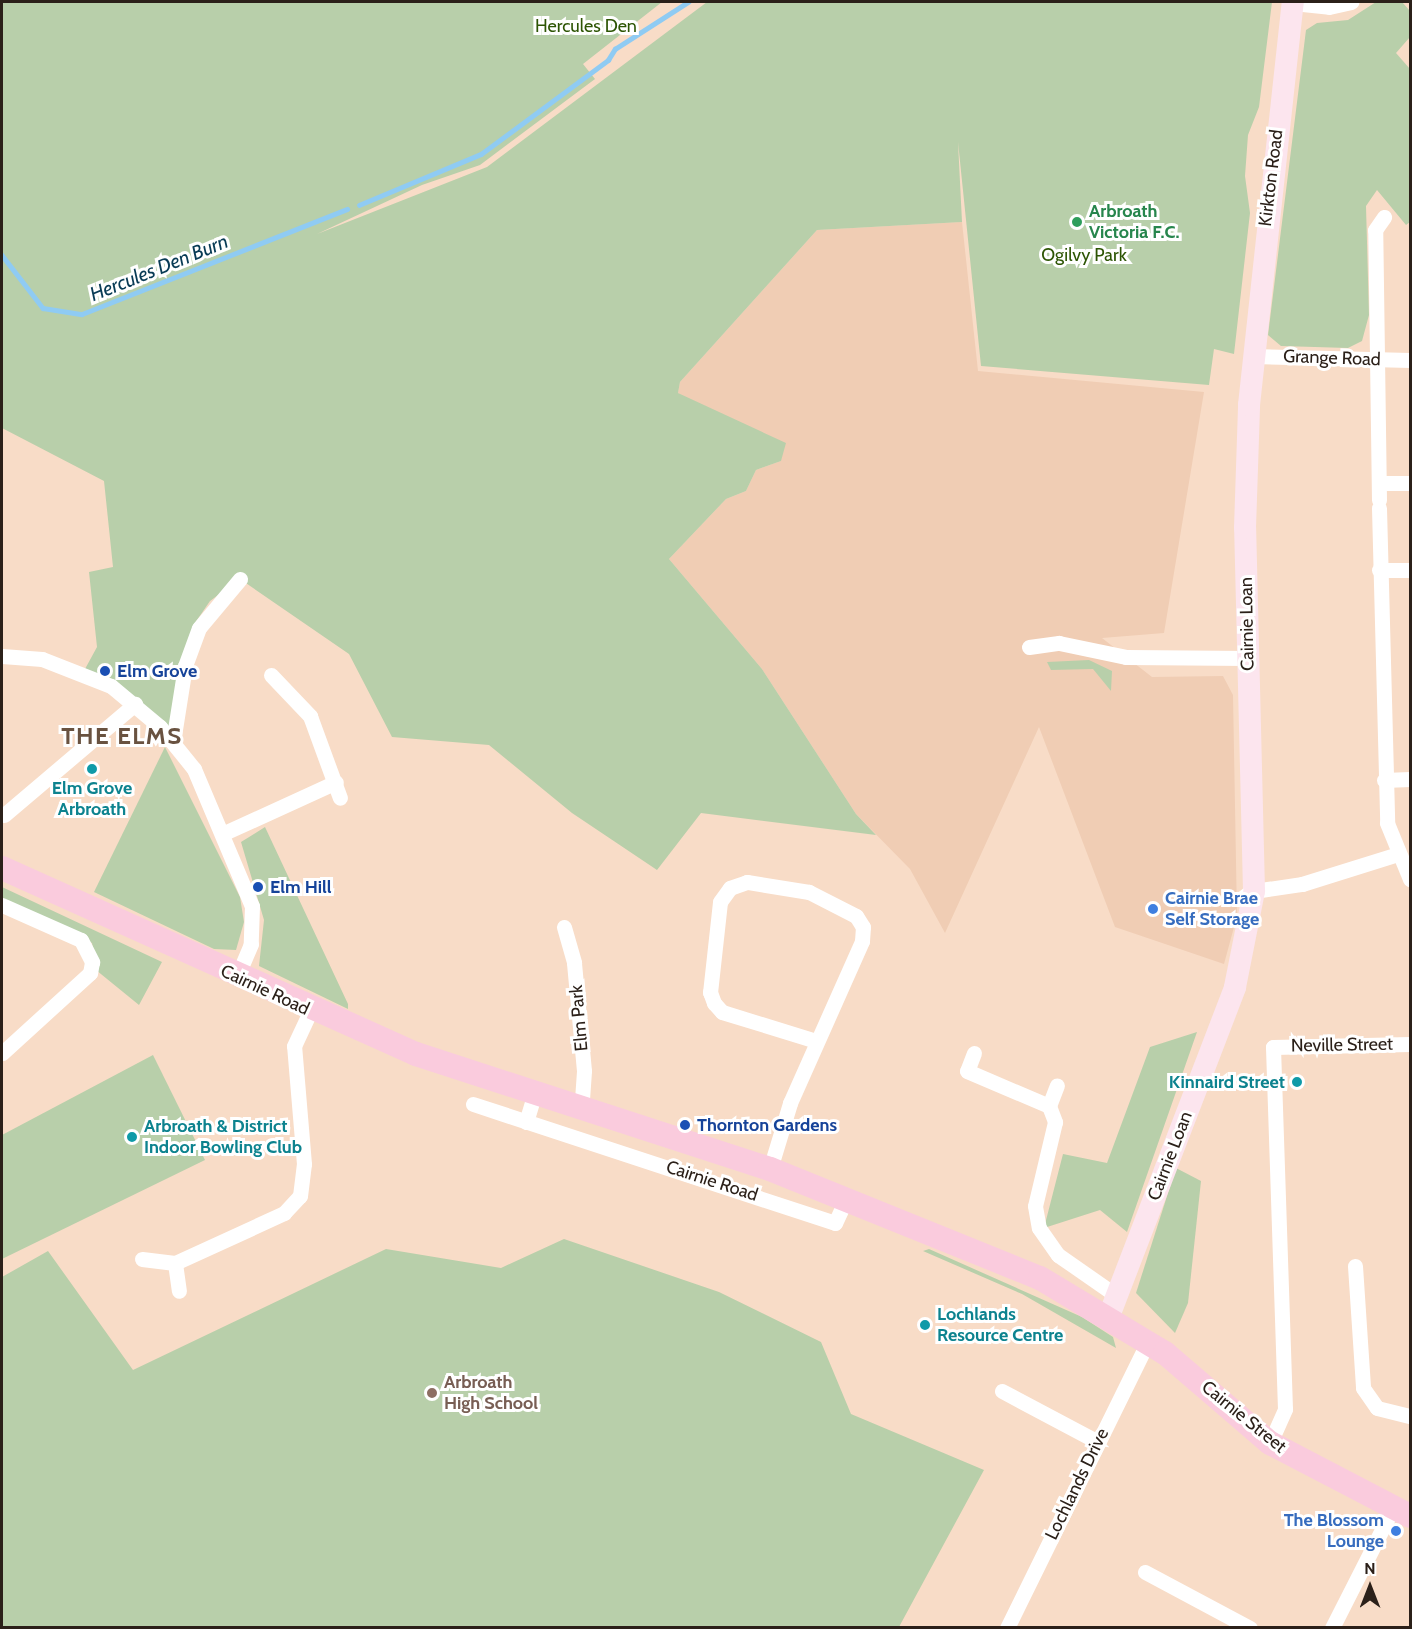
<!DOCTYPE html>
<html>
<head>
<meta charset="utf-8">
<style>
	body { margin:0 }
	#map { position:relative; width:1412px; height:1629px; overflow:hidden; background:#f8dcc7; font-family:Cabin,sans-serif }
	div>[style] { position:absolute }
	.built>* { inset:0; background:#f0cdb4 }
	.green>* { inset:0; background:#b8cfaa }
	.stream>* { height:4.5px; margin:-2.25px; padding:0 2.25px; transform-origin:2.25px; border-radius:2.25px; background:#8fcbf3 }
	.street>* { height:15px; margin:-7.5px; padding:0 7.5px; transform-origin:7.5px; border-radius:7.5px; background:#fff }
	.secondary>* { height:22px; margin:-11px; padding:0 11px; transform-origin:11px; border-radius:11px; background:#fce5ee }
	.primary>* { height:24px; margin:-12px; padding:0 12px; transform-origin:12px; border-radius:12px; background:#facbdd }
	.dots>* { width:16px; height:16px; translate:-50% -50%; box-sizing:border-box; border:3px solid #fff; border-radius:50% }
	span { translate:-50% -50%; white-space:nowrap; text-align:center; line-height:1.15; -webkit-text-stroke:6px #fff; paint-order:stroke }
	.park-label { font-size:18px; color:#2d5504 }
	.street-label { font-size:18px; color:#2b2019 }
	.leisure-label { font-size:18px; color:#27864d; font-weight:700 }
	.left { translate:0 -50%; text-align:left }
	.transit-label { font-size:18px; color:#164399; font-weight:700 }
	.culture-label { font-size:18px; color:#0d838f; font-weight:700 }
	.right { translate:-100% -50%; text-align:right }
	.shop-label { font-size:18px; color:#366cbe; font-weight:700 }
	.education-label { font-size:18px; color:#785e54; font-weight:700 }
	.water-label { font-size:20px; color:#083b55; font-style:italic }
	.district-label { font-size:24px; color:#695240; font-weight:700; letter-spacing:1.5px }
	.frame { position:absolute; inset:0; border:3px solid #2b2019; pointer-events:none }
	.north { position:absolute; left:1340px; top:1557px; width:60px; height:60px; -webkit-text-stroke:4px #fff; paint-order:stroke; rotate:0deg; font-size:16px; font-weight:700; line-height:24px; text-align:center; color:#2b2019 }
	.north::after { content:''; display:block; margin:auto; width:21px; height:27px; background:#2b2019; clip-path:polygon(50% 0,100% 100%,50% 72%,0 100%) }
</style>
</head>
<body>
<div id="map">
	<div class="built">
		<i style="clip-path:polygon(962px 222px,978px 371px,1204px 392px,1164px 633px,1102px 638px,1152px 677px,1223px 676px,1233px 695px,1237px 916px,1224px 964px,1115px 927px,1039px 727px,945px 933px,910px 869px,856px 814px,762px 669px,669px 559px,726px 499px,746px 491px,756px 470px,781px 461px,678px 393px,680px 382px,817px 230px)"></i>
	</div>
	<div class="green">
		<i style="clip-path:polygon(2px 2px,662px 2px,583px 64px,595px 79px,480px 165px,422px 185px,317px 234px,487px 167px,707px 2px,1272px 2px,1259px 107px,1248px 135px,1245px 176px,1250px 213px,1234px 354px,1214px 349px,1209px 385px,981px 366px,958px 142px,962px 222px,817px 230px,680px 382px,678px 393px,786px 443px,781px 461px,756px 470px,746px 491px,726px 499px,669px 559px,762px 669px,856px 814px,876px 835px,701px 813px,657px 870px,572px 813px,489px 745px,392px 737px,349px 654px,240px 579px,210px 601px,195px 623px,171px 735px,85px 669px,97px 647px,89px 572px,113px 567px,104px 481px,2px 428px)"></i>
		<i style="clip-path:polygon(1376px 2px,1402px 2px,1410px 11px,1410px 37px,1396px 53px,1410px 69px,1410px 222px,1406px 225px,1377px 190px,1366px 206px,1369px 315px,1362px 341px,1348px 348px,1281px 346px,1268px 335px,1306px 30px,1317px 23px,1348px 20px)"></i>
		<i style="clip-path:polygon(1089px 660px,1112px 671px,1111px 691px,1093px 669px,1051px 670px,1047px 662px)"></i>
		<i style="clip-path:polygon(165px 747px,240px 897px,244px 922px,236px 950px,214px 949px,94px 892px)"></i>
		<i style="clip-path:polygon(265px 827px,348px 1004px,348px 1009px,259px 966px,264px 920px,241px 842px)"></i>
		<i style="clip-path:polygon(2px 887px,162px 962px,139px 1005px,96px 970px,92px 943px,2px 898px)"></i>
		<i style="clip-path:polygon(1197px 1032px,1127px 1232px,1100px 1210px,1044px 1228px,1063px 1154px,1107px 1163px,1150px 1047px)"></i>
		<i style="clip-path:polygon(153px 1055px,205px 1160px,2px 1259px,2px 1135px)"></i>
		<i style="clip-path:polygon(1176px 1168px,1201px 1181px,1188px 1303px,1175px 1333px,1136px 1293px)"></i>
		<i style="clip-path:polygon(564px 1239px,719px 1292px,821px 1342px,851px 1414px,984px 1470px,899px 1627px,2px 1627px,2px 1277px,48px 1251px,133px 1370px,386px 1249px,501px 1268px)"></i>
		<i style="clip-path:polygon(929px 1249px,1082px 1317px,1113px 1337px,1116px 1348px,1022px 1294px,923px 1251px)"></i>
	</div>
	<div class="stream">
		<i style="left:359px;top:205px;width:132px;rotate:-22.7deg"></i>
		<i style="left:481px;top:154px;width:158px;rotate:-36.5deg"></i>
		<i style="left:608px;top:60px;width:13px;rotate:-58deg"></i>
		<i style="left:615px;top:49px;width:87px;rotate:-32.8deg"></i>
		<i style="left:2px;top:255px;width:67px;rotate:52.3deg"></i>
		<i style="left:43px;top:308px;width:39px;rotate:9deg"></i>
		<i style="left:82px;top:314px;width:285px;rotate:-21.6deg"></i>
	</div>
	<div class="street">
		<i style="left:1293px;top:3px;width:36px;rotate:6deg"></i>
		<i style="left:1329px;top:7px;width:23px;rotate:-13deg"></i>
		<i style="left:1253px;top:356px;width:157px;rotate:1.5deg"></i>
		<i style="left:1379px;top:483px;width:31px"></i>
		<i style="left:1379px;top:500px;width:270px;rotate:-90.8deg"></i>
		<i style="left:1375px;top:230px;width:16px;rotate:-55deg"></i>
		<i style="left:1379px;top:508px;width:315px;rotate:88.5deg"></i>
		<i style="left:1387px;top:823px;width:61px;rotate:67.7deg"></i>
		<i style="left:1379px;top:570px;width:31px"></i>
		<i style="left:1029px;top:647px;width:30px;rotate:-8deg"></i>
		<i style="left:1059px;top:643px;width:68px;rotate:11.8deg"></i>
		<i style="left:1126px;top:657px;width:122px;rotate:0.5deg"></i>
		<i style="left:2px;top:656px;width:40px;rotate:4.3deg"></i>
		<i style="left:42px;top:659px;width:74px;rotate:21.4deg"></i>
		<i style="left:111px;top:686px;width:64px;rotate:39.9deg"></i>
		<i style="left:160px;top:727px;width:54px;rotate:51deg"></i>
		<i style="left:194px;top:769px;width:149px;rotate:67.1deg"></i>
		<i style="left:252px;top:906px;width:38px;rotate:92deg"></i>
		<i style="left:251px;top:944px;width:36px;rotate:113deg"></i>
		<i style="left:271px;top:675px;width:57px;rotate:46.4deg"></i>
		<i style="left:310px;top:716px;width:87px;rotate:69.9deg"></i>
		<i style="left:173px;top:742px;width:77px;rotate:-81deg"></i>
		<i style="left:185px;top:666px;width:40px;rotate:-69.8deg"></i>
		<i style="left:199px;top:628px;width:64px;rotate:-50.1deg"></i>
		<i style="left:1384px;top:780px;width:26px;rotate:-2deg"></i>
		<i style="left:4px;top:815px;width:172px;rotate:-40.3deg"></i>
		<i style="left:222px;top:834px;width:125px;rotate:-24.5deg"></i>
		<i style="left:1254px;top:891px;width:49px;rotate:-8.3deg"></i>
		<i style="left:1302px;top:884px;width:101px;rotate:-17.4deg"></i>
		<i style="left:2px;top:905px;width:86px;rotate:23.9deg"></i>
		<i style="left:81px;top:940px;width:25px;rotate:63deg"></i>
		<i style="left:92px;top:962px;width:11px;rotate:100deg"></i>
		<i style="left:90px;top:973px;width:119px;rotate:137.7deg"></i>
		<i style="left:564px;top:927px;width:37px;rotate:74deg"></i>
		<i style="left:574px;top:963px;width:108px;rotate:84.7deg"></i>
		<i style="left:584px;top:1071px;width:39px;rotate:94deg"></i>
		<i style="left:974px;top:1053px;width:19px;rotate:111deg"></i>
		<i style="left:967px;top:1071px;width:89px;rotate:23.1deg"></i>
		<i style="left:1049px;top:1106px;width:17px;rotate:69deg"></i>
		<i style="left:1055px;top:1122px;width:86px;rotate:103.4deg"></i>
		<i style="left:1035px;top:1206px;width:22px;rotate:80deg"></i>
		<i style="left:1039px;top:1228px;width:33px;rotate:55deg"></i>
		<i style="left:1058px;top:1255px;width:72px;rotate:34.8deg"></i>
		<i style="left:473px;top:1104px;width:381px;rotate:18.2deg"></i>
		<i style="left:835px;top:1223px;width:29px;rotate:-65deg"></i>
		<i style="left:1049px;top:1106px;width:22px;rotate:-69deg"></i>
		<i style="left:526px;top:1122px;width:27px;rotate:-73deg"></i>
		<i style="left:770px;top:1169px;width:69px;rotate:-73.1deg"></i>
		<i style="left:790px;top:1103px;width:177px;rotate:-66deg"></i>
		<i style="left:862px;top:941px;width:14px;rotate:-86deg"></i>
		<i style="left:863px;top:927px;width:13px;rotate:-122deg"></i>
		<i style="left:856px;top:916px;width:53px;rotate:-152.9deg"></i>
		<i style="left:809px;top:892px;width:63px;rotate:-170.8deg"></i>
		<i style="left:747px;top:882px;width:18px;rotate:161deg"></i>
		<i style="left:730px;top:888px;width:17px;rotate:126deg"></i>
		<i style="left:720px;top:902px;width:91px;rotate:96.3deg"></i>
		<i style="left:710px;top:992px;width:12px;rotate:70deg"></i>
		<i style="left:714px;top:1003px;width:12px;rotate:48deg"></i>
		<i style="left:722px;top:1012px;width:98px;rotate:17.1deg"></i>
		<i style="left:142px;top:1259px;width:33px;rotate:7deg"></i>
		<i style="left:175px;top:1263px;width:28px;rotate:82deg"></i>
		<i style="left:175px;top:1263px;width:120px;rotate:-24.6deg"></i>
		<i style="left:284px;top:1213px;width:23px;rotate:-47deg"></i>
		<i style="left:300px;top:1196px;width:32px;rotate:-83deg"></i>
		<i style="left:304px;top:1164px;width:118px;rotate:-94.8deg"></i>
		<i style="left:294px;top:1046px;width:38px;rotate:-65deg"></i>
		<i style="left:1355px;top:1266px;width:122px;rotate:86.2deg"></i>
		<i style="left:1363px;top:1388px;width:24px;rotate:55deg"></i>
		<i style="left:1377px;top:1408px;width:34px;rotate:14deg"></i>
		<i style="left:1002px;top:1391px;width:109px;rotate:28deg"></i>
		<i style="left:1270px;top:1443px;width:37px;rotate:-66deg"></i>
		<i style="left:1285px;top:1409px;width:362px;rotate:-91.9deg"></i>
		<i style="left:1273px;top:1047px;width:137px;rotate:-1.3deg"></i>
		<i style="left:1145px;top:1572px;width:119px;rotate:28.1deg"></i>
		<i style="left:1007px;top:1628px;width:319px;rotate:-63.8deg"></i>
		<i style="left:1332px;top:1628px;width:135px;rotate:-63.1deg"></i>
	</div>
	<div class="secondary">
		<i style="left:1109px;top:1316px;width:352px;rotate:-69deg"></i>
		<i style="left:1235px;top:987px;width:98px;rotate:-78.8deg"></i>
		<i style="left:1254px;top:891px;width:363px;rotate:-91.4deg"></i>
		<i style="left:1245px;top:528px;width:123px;rotate:-88.1deg"></i>
		<i style="left:1249px;top:405px;width:405px;rotate:-83.8deg"></i>
	</div>
	<div class="primary">
		<i style="left:2px;top:868px;width:454px;rotate:24.2deg"></i>
		<i style="left:416px;top:1054px;width:372px;rotate:18deg"></i>
		<i style="left:770px;top:1169px;width:291px;rotate:22deg"></i>
		<i style="left:1040px;top:1278px;width:146px;rotate:31deg"></i>
		<i style="left:1165px;top:1353px;width:138px;rotate:40.6deg"></i>
		<i style="left:1270px;top:1443px;width:158px;rotate:27.5deg"></i>
	</div>
	<div class="dots">
		<i style="left:1077px;top:222px;background:#2e9e5b"></i>
		<i style="left:105px;top:671px;background:#1a4fb4"></i>
		<i style="left:92px;top:769px;background:#0f9aa8"></i>
		<i style="left:258px;top:887px;background:#1a4fb4"></i>
		<i style="left:1153px;top:909px;background:#3f7fe0"></i>
		<i style="left:1297px;top:1082px;background:#0f9aa8"></i>
		<i style="left:685px;top:1125px;background:#1a4fb4"></i>
		<i style="left:132px;top:1137px;background:#0f9aa8"></i>
		<i style="left:925px;top:1325px;background:#0f9aa8"></i>
		<i style="left:432px;top:1393px;background:#8d6e63"></i>
		<i style="left:1396px;top:1531px;background:#3f7fe0"></i>
	</div>
	<div class="park-label">
		<span style="left:586px;top:26px">Hercules Den</span>
		<span style="left:1084px;top:255px">Ogilvy Park</span>
	</div>
	<div class="street-label">
		<span style="left:1271px;top:178px;rotate:-83deg">Kirkton Road</span>
		<span style="left:1332px;top:358px;rotate:2deg">Grange Road</span>
		<span style="left:1247px;top:624px;rotate:-91deg">Cairnie Loan</span>
		<span style="left:265px;top:990px;rotate:25deg">Cairnie Road</span>
		<span style="left:579px;top:1018px;rotate:-95deg">Elm Park</span>
		<span style="left:1342px;top:1045px;rotate:-1deg">Neville Street</span>
		<span style="left:1170px;top:1156px;rotate:-69deg">Cairnie Loan</span>
		<span style="left:712px;top:1181px;rotate:18deg">Cairnie Road</span>
		<span style="left:1244px;top:1417px;rotate:39deg">Cairnie Street</span>
		<span style="left:1077px;top:1484px;rotate:-64deg">Lochlands Drive</span>
	</div>
	<div class="leisure-label">
		<span class="left" style="left:1089px;top:222px">Arbroath<br>Victoria F.C.</span>
	</div>
	<div class="transit-label">
		<span class="left" style="left:117px;top:671px">Elm Grove</span>
		<span class="left" style="left:270px;top:887px">Elm Hill</span>
		<span class="left" style="left:697px;top:1125px">Thornton Gardens</span>
	</div>
	<div class="culture-label">
		<span style="left:92px;top:799px">Elm Grove<br>Arbroath</span>
		<span class="right" style="left:1285px;top:1082px">Kinnaird Street</span>
		<span class="left" style="left:144px;top:1137px">Arbroath &amp; District<br>Indoor Bowling Club</span>
		<span class="left" style="left:937px;top:1325px">Lochlands<br>Resource Centre</span>
	</div>
	<div class="shop-label">
		<span class="left" style="left:1165px;top:909px">Cairnie Brae<br>Self Storage</span>
		<span class="right" style="left:1384px;top:1531px">The Blossom<br>Lounge</span>
	</div>
	<div class="education-label">
		<span class="left" style="left:444px;top:1393px">Arbroath<br>High School</span>
	</div>
	<div class="water-label">
		<span style="left:159px;top:268px;rotate:-22deg">Hercules Den Burn</span>
	</div>
	<div class="district-label">
		<span style="left:122px;top:736px">THE ELMS</span>
	</div>
	<div class="frame"></div>
	<div class="north">N</div>
</div>
</body>
</html>
